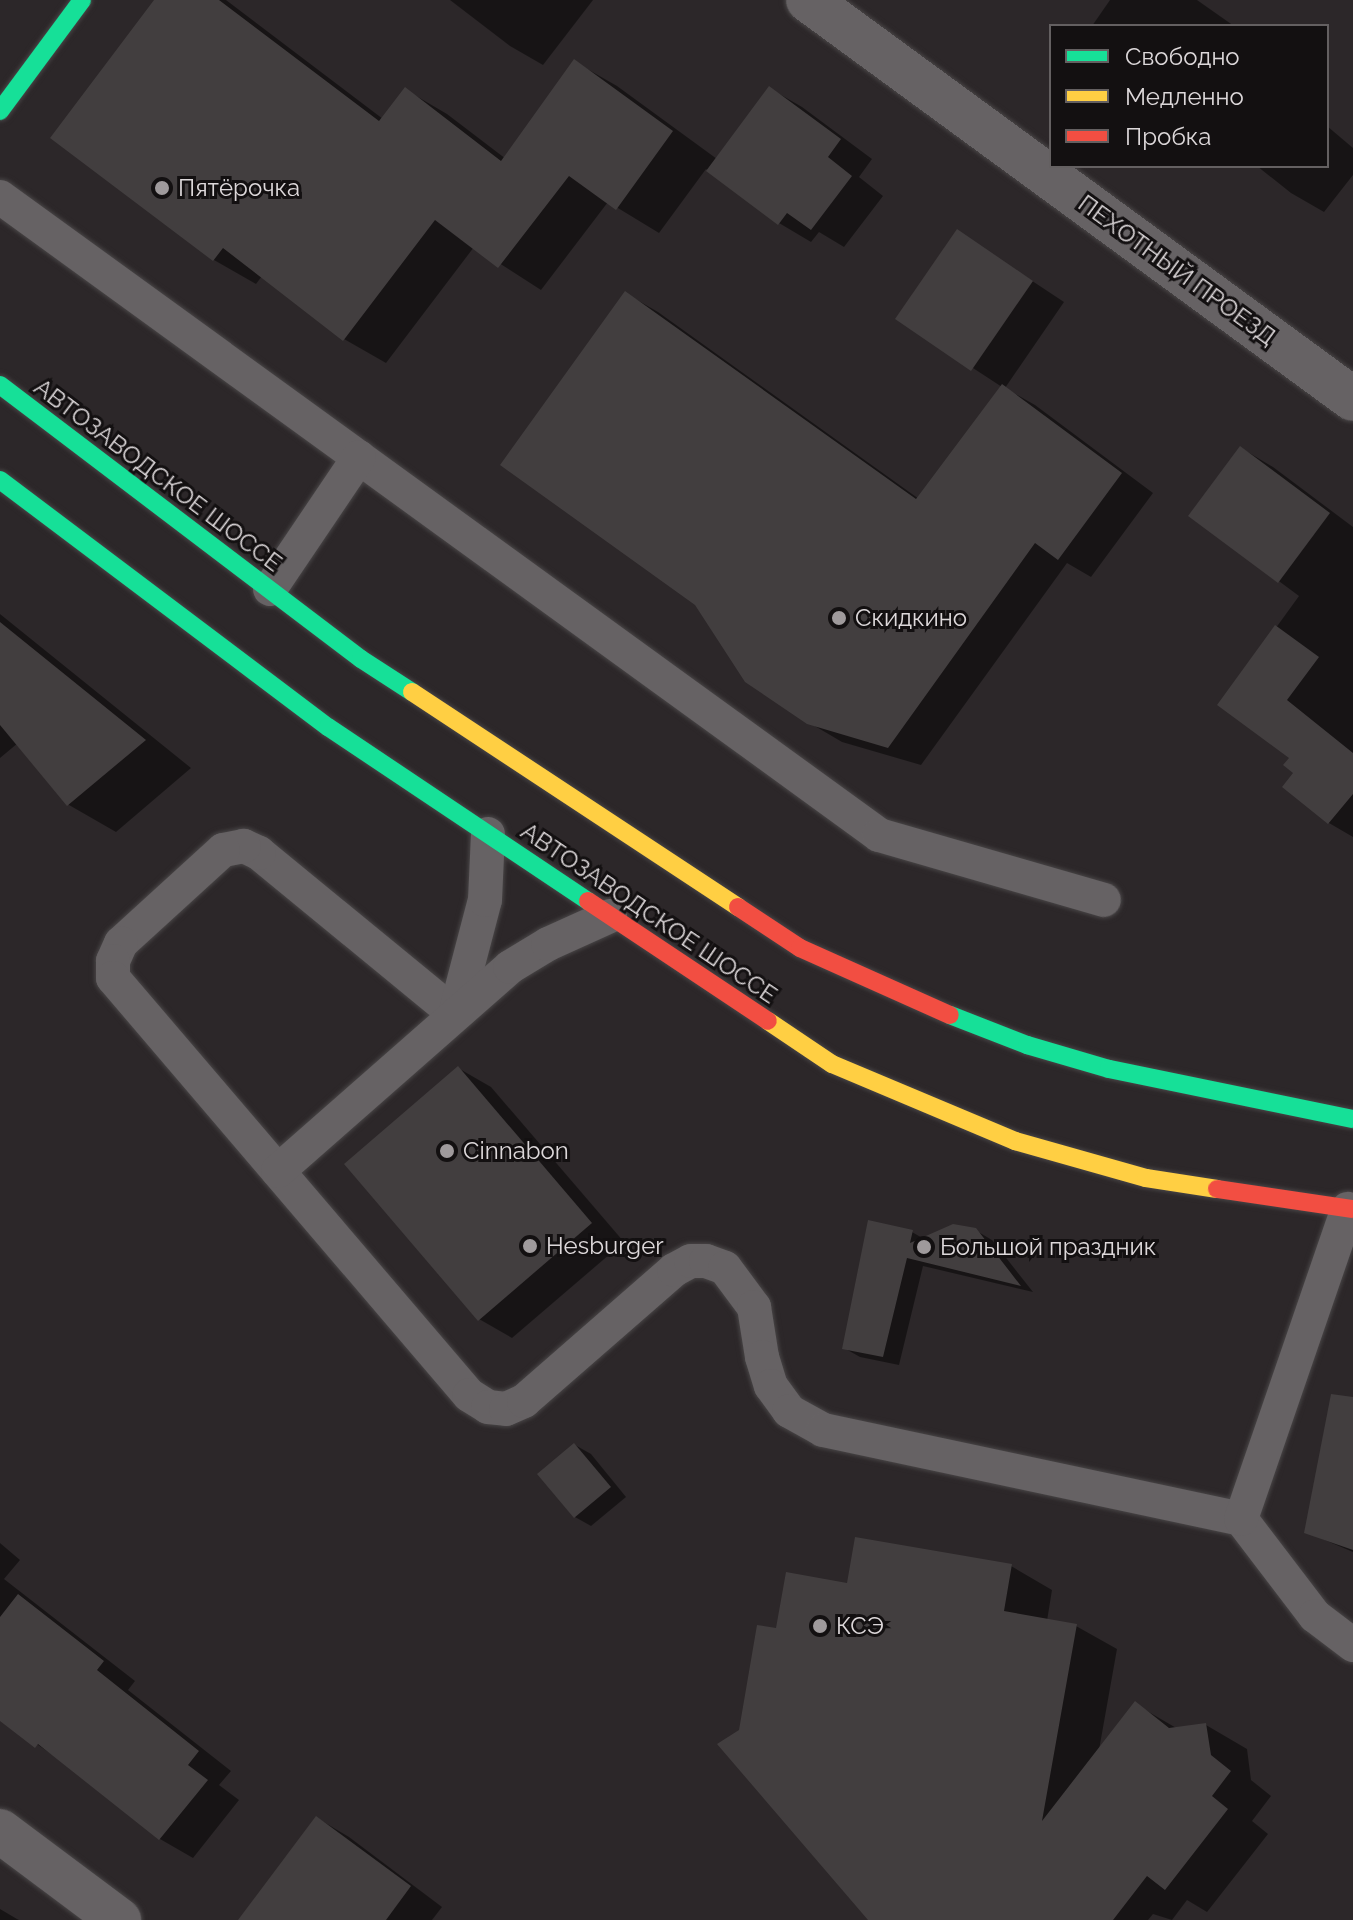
<!DOCTYPE html>
<html>
<head>
<meta charset="utf-8">
<style>
	body { margin:0 }
	#map { position:relative; width:1353px; height:1920px; overflow:hidden; background:#2c2729; font-family:Raleway,sans-serif }
	div>[style] { position:absolute }
	.shadow>* { inset:0; background:#0007 }
	.building>* { inset:0; background:#423e3f }
	.roads { filter:drop-shadow(0 0 2px #484546) drop-shadow(0 0 2px #484546) }
	.lane>* { height:34px; margin:-17px; padding:0 17px; transform-origin:17px; border-radius:17px; background:#666264 }
	.street>* { height:44px; margin:-22px; padding:0 22px; transform-origin:22px; border-radius:22px; background:#666264 }
	.fast>* { height:18px; margin:-9px; padding:0 9px; transform-origin:9px; border-radius:9px; background:#16e098 }
	.slow>* { height:18px; margin:-9px; padding:0 9px; transform-origin:9px; border-radius:9px; background:#ffcf43 }
	.jam>* { height:18px; margin:-9px; padding:0 9px; transform-origin:9px; border-radius:9px; background:#f24e42 }
	.dots>* { width:22px; height:22px; translate:-50% -50%; box-sizing:border-box; border:4px solid #131011; border-radius:50% }
	span { translate:-50% -50%; white-space:nowrap; text-align:center; line-height:1.15; -webkit-text-stroke:6px #131011; paint-order:stroke }
	.poi-label { font-size:24px; color:#ddd8da }
	.left { translate:0 -50%; text-align:left }
	.street-label { font-size:24px; color:#ddd8da }
	.legend { position:absolute; left:1049px; top:24px; width:280px; height:144px; box-sizing:border-box; background:#131011; border:2px solid #646061; margin:0; padding:10px 14px; list-style:none; font-size:24px; color:#ddd8da }
	.legend li { display:flex; align-items:center; gap:16px; height:40px }
	.legend b { width:40px; border:2px solid #646061 }
</style>
</head>
<body>
<div id="map">
	<div class="shadow">
		<i style="clip-path:polygon(157px 0,226px 0,383px 119px,406px 90px,447px 114px,506px 159px,575px 62px,617px 86px,717px 159px,769px 88px,802px 107px,872px 159px,859px 177px,883px 196px,844px 247px,819px 232px,811px 242px,779px 223px,706px 169px,659px 233px,608px 202px,541px 290px,474px 247px,386px 363px,344px 339px,262px 276px,256px 284px,214px 260px,53px 138px)"></i>
		<i style="clip-path:polygon(450px 0,593px 0,543px 65px,510px 46px)"></i>
		<i style="clip-path:polygon(1110px 0,1197px 0,1234px 26px,1092px 26px)"></i>
		<i style="clip-path:polygon(1327px 126px,1353px 148px,1353px 175px,1324px 212px,1291px 193px,1257px 166px,1327px 166px)"></i>
		<i style="clip-path:polygon(958px 232px,1064px 302px,1005px 388px,1035px 405px,1153px 493px,1091px 577px,1067px 563px,921px 765px,842px 742px,808px 722px,625px 293px,658px 312px,919px 499px,1002px 387px,898px 319px)"></i>
		<i style="clip-path:polygon(1241px 448px,1273px 467px,1353px 527px,1353px 837px,1329px 823px,1296px 773px,1292px 758px,1220px 705px,1299px 596px,1191px 516px)"></i>
		<i style="clip-path:polygon(0 614px,191px 768px,116px 832px,69px 805px,18px 743px,0 758px)"></i>
		<i style="clip-path:polygon(458px 1068px,491px 1087px,624px 1242px,512px 1338px,479px 1319px)"></i>
		<i style="clip-path:polygon(975px 1230px,992px 1240px,1033px 1292px,923px 1266px,899px 1365px,860px 1357px,844px 1348px,912px 1232px,924px 1239px)"></i>
		<i style="clip-path:polygon(575px 1445px,591px 1454px,626px 1497px,591px 1526px,575px 1517px)"></i>
		<i style="clip-path:polygon(1353px 1454px,1353px 1552px,1306px 1532px)"></i>
		<i style="clip-path:polygon(0 1543px,20px 1560px,4px 1579px,135px 1681px,128px 1690px,231px 1771px,219px 1785px,239px 1800px,193px 1858px,160px 1839px,66px 1764px,0 1719px)"></i>
		<i style="clip-path:polygon(1011px 1566px,1052px 1590px,1047px 1621px,1076px 1626px,1117px 1649px,1099px 1750px,1135px 1704px,1178px 1729px,1206px 1725px,1247px 1749px,1251px 1780px,1271px 1796px,1252px 1821px,1268px 1834px,1207px 1912px,1187px 1900px,1172px 1920px,1153px 1914px,1148px 1920px,871px 1920px,741px 1731px,778px 1630px,849px 1585px)"></i>
		<i style="clip-path:polygon(317px 1818px,349px 1837px,442px 1907px,432px 1920px,274px 1920px)"></i>
		<i style="clip-path:polygon(0 1909px,17px 1919px,19px 1920px,0 1920px)"></i>
	</div>
	<div class="building">
		<i style="clip-path:polygon(154px 0,219px 0,379px 121px,405px 87px,501px 161px,574px 59px,673px 131px,616px 210px,569px 176px,498px 268px,435px 220px,343px 341px,223px 248px,213px 261px,50px 138px)"></i>
		<i style="clip-path:polygon(769px 86px,841px 139px,828px 157px,852px 176px,811px 230px,787px 213px,778px 225px,706px 171px)"></i>
		<i style="clip-path:polygon(957px 229px,1033px 281px,971px 371px,895px 319px)"></i>
		<i style="clip-path:polygon(625px 291px,916px 499px,1002px 384px,1122px 473px,1058px 560px,1035px 543px,888px 748px,807px 724px,745px 682px,695px 605px,500px 465px)"></i>
		<i style="clip-path:polygon(1240px 446px,1330px 513px,1278px 583px,1188px 516px)"></i>
		<i style="clip-path:polygon(0 622px,146px 740px,67px 806px,0 725px)"></i>
		<i style="clip-path:polygon(1275px 625px,1319px 657px,1287px 700px,1353px 753px,1353px 794px,1328px 824px,1282px 787px,1293px 773px,1283px 765px,1289px 758px,1217px 705px)"></i>
		<i style="clip-path:polygon(458px 1066px,592px 1223px,478px 1321px,344px 1164px)"></i>
		<i style="clip-path:polygon(868px 1220px,913px 1230px,910px 1243px,953px 1224px,976px 1228px,1021px 1286px,907px 1258px,883px 1357px,842px 1349px)"></i>
		<i style="clip-path:polygon(1331px 1394px,1353px 1397px,1353px 1550px,1304px 1533px)"></i>
		<i style="clip-path:polygon(574px 1443px,611px 1487px,574px 1518px,537px 1474px)"></i>
		<i style="clip-path:polygon(855px 1537px,1012px 1564px,1004px 1611px,1077px 1624px,1042px 1821px,1135px 1701px,1169px 1728px,1206px 1723px,1211px 1755px,1231px 1771px,1212px 1796px,1228px 1809px,1165px 1890px,1147px 1876px,1113px 1920px,868px 1920px,717px 1744px,739px 1730px,757px 1625px,776px 1628px,786px 1572px,847px 1583px)"></i>
		<i style="clip-path:polygon(18px 1594px,104px 1661px,97px 1670px,199px 1751px,188px 1765px,208px 1780px,159px 1840px,38px 1744px,35px 1748px,0 1721px,0 1617px)"></i>
		<i style="clip-path:polygon(316px 1816px,411px 1886px,386px 1920px,238px 1920px)"></i>
	</div>
	<div class="roads">
		<div class="lane">
			<i style="left:0;top:197px;width:1086px;rotate:35.97deg"></i>
			<i style="left:879px;top:835px;width:234px;rotate:16.1deg"></i>
			<i style="left:270px;top:589px;width:159px;rotate:-56deg"></i>
			<i style="left:455px;top:1014px;width:254px;rotate:-140.6deg"></i>
			<i style="left:259px;top:853px;width:17px;rotate:-155deg"></i>
			<i style="left:244px;top:846px;width:21px;rotate:169deg"></i>
			<i style="left:223px;top:850px;width:138px;rotate:137.6deg"></i>
			<i style="left:121px;top:943px;width:20px;rotate:114deg"></i>
			<i style="left:113px;top:961px;width:17px;rotate:90deg"></i>
			<i style="left:113px;top:978px;width:548px;rotate:49.51deg"></i>
			<i style="left:469px;top:1395px;width:22px;rotate:32deg"></i>
			<i style="left:488px;top:1407px;width:18px;rotate:6deg"></i>
			<i style="left:506px;top:1409px;width:20px;rotate:-24deg"></i>
			<i style="left:524px;top:1401px;width:199px;rotate:-41.1deg"></i>
			<i style="left:674px;top:1270px;width:19px;rotate:-28deg"></i>
			<i style="left:691px;top:1261px;width:15px"></i>
			<i style="left:706px;top:1261px;width:20px;rotate:20deg"></i>
			<i style="left:725px;top:1268px;width:49px;rotate:53.4deg"></i>
			<i style="left:754px;top:1307px;width:51px;rotate:80.9deg"></i>
			<i style="left:762px;top:1357px;width:30px;rotate:73deg"></i>
			<i style="left:771px;top:1386px;width:31px;rotate:54deg"></i>
			<i style="left:789px;top:1411px;width:39px;rotate:29deg"></i>
			<i style="left:823px;top:1430px;width:427px;rotate:12deg"></i>
			<i style="left:1241px;top:1519px;width:122px;rotate:52.7deg"></i>
			<i style="left:1315px;top:1616px;width:48px;rotate:37.3deg"></i>
			<i style="left:455px;top:1014px;width:118px;rotate:-75.3deg"></i>
			<i style="left:485px;top:900px;width:66px;rotate:-87.4deg"></i>
			<i style="left:278px;top:1171px;width:309px;rotate:-41.3deg"></i>
			<i style="left:510px;top:967px;width:44px;rotate:-31.2deg"></i>
			<i style="left:548px;top:944px;width:68px;rotate:-24.3deg"></i>
			<i style="left:1241px;top:1519px;width:328px;rotate:-71deg"></i>
		</div>
		<div class="street">
			<i style="left:808px;top:0;width:675px;rotate:36.21deg"></i>
			<i style="left:0;top:1831px;width:149px;rotate:36.8deg"></i>
		</div>
		<div class="fast">
			<i style="left:0;top:111px;width:138px;rotate:-53.5deg"></i>
			<i style="left:0;top:385px;width:453px;rotate:37.2deg"></i>
			<i style="left:361px;top:659px;width:61px;rotate:32.9deg"></i>
			<i style="left:0;top:480px;width:411px;rotate:37deg"></i>
			<i style="left:328px;top:727px;width:313px;rotate:33.8deg"></i>
			<i style="left:950px;top:1015px;width:83px;rotate:21.3deg"></i>
			<i style="left:1027px;top:1045px;width:85px;rotate:16.3deg"></i>
			<i style="left:1109px;top:1069px;width:249px;rotate:11.6deg"></i>
		</div>
		<div class="slow">
			<i style="left:412px;top:692px;width:391px;rotate:33.4deg"></i>
			<i style="left:768px;top:1021px;width:77px;rotate:33.9deg"></i>
			<i style="left:832px;top:1064px;width:199px;rotate:22.8deg"></i>
			<i style="left:1015px;top:1141px;width:136px;rotate:15.8deg"></i>
			<i style="left:1146px;top:1178px;width:72px;rotate:8.8deg"></i>
		</div>
		<div class="jam">
			<i style="left:588px;top:901px;width:216px;rotate:33.7deg"></i>
			<i style="left:738px;top:907px;width:74px;rotate:33.5deg"></i>
			<i style="left:800px;top:948px;width:164px;rotate:24.1deg"></i>
			<i style="left:1217px;top:1189px;width:137px;rotate:8.4deg"></i>
		</div>
	</div>
	<div class="dots">
		<i style="left:162px;top:188px;background:#9f9a9c"></i>
		<i style="left:839px;top:618px;background:#9f9a9c"></i>
		<i style="left:447px;top:1151px;background:#9f9a9c"></i>
		<i style="left:530px;top:1246px;background:#9f9a9c"></i>
		<i style="left:924px;top:1247px;background:#9f9a9c"></i>
		<i style="left:820px;top:1626px;background:#9f9a9c"></i>
	</div>
	<div class="poi-label">
		<span class="left" style="left:178px;top:188px">Пятёрочка</span>
		<span class="left" style="left:855px;top:618px">Скидкино</span>
		<span class="left" style="left:463px;top:1151px">Cinnabon</span>
		<span class="left" style="left:546px;top:1246px">Hesburger</span>
		<span class="left" style="left:940px;top:1247px">Большой праздник</span>
		<span class="left" style="left:836px;top:1626px">КСЭ</span>
	</div>
	<div class="street-label">
		<span style="left:1177px;top:270px;rotate:36deg">ПЕХОТНЫЙ ПРОЕЗД</span>
		<span style="left:158px;top:475px;rotate:37deg">АВТОЗАВОДСКОЕ ШОССЕ</span>
		<span style="left:649px;top:913px;rotate:34deg">АВТОЗАВОДСКОЕ ШОССЕ</span>
	</div>
	<ul class="legend">
	<li><b style="height:10px;background:#16e098"></b>Свободно</li>
	<li><b style="height:10px;background:#ffcf43"></b>Медленно</li>
	<li><b style="height:10px;background:#f24e42"></b>Пробка</li>
	</ul>
</div>
</body>
</html>
